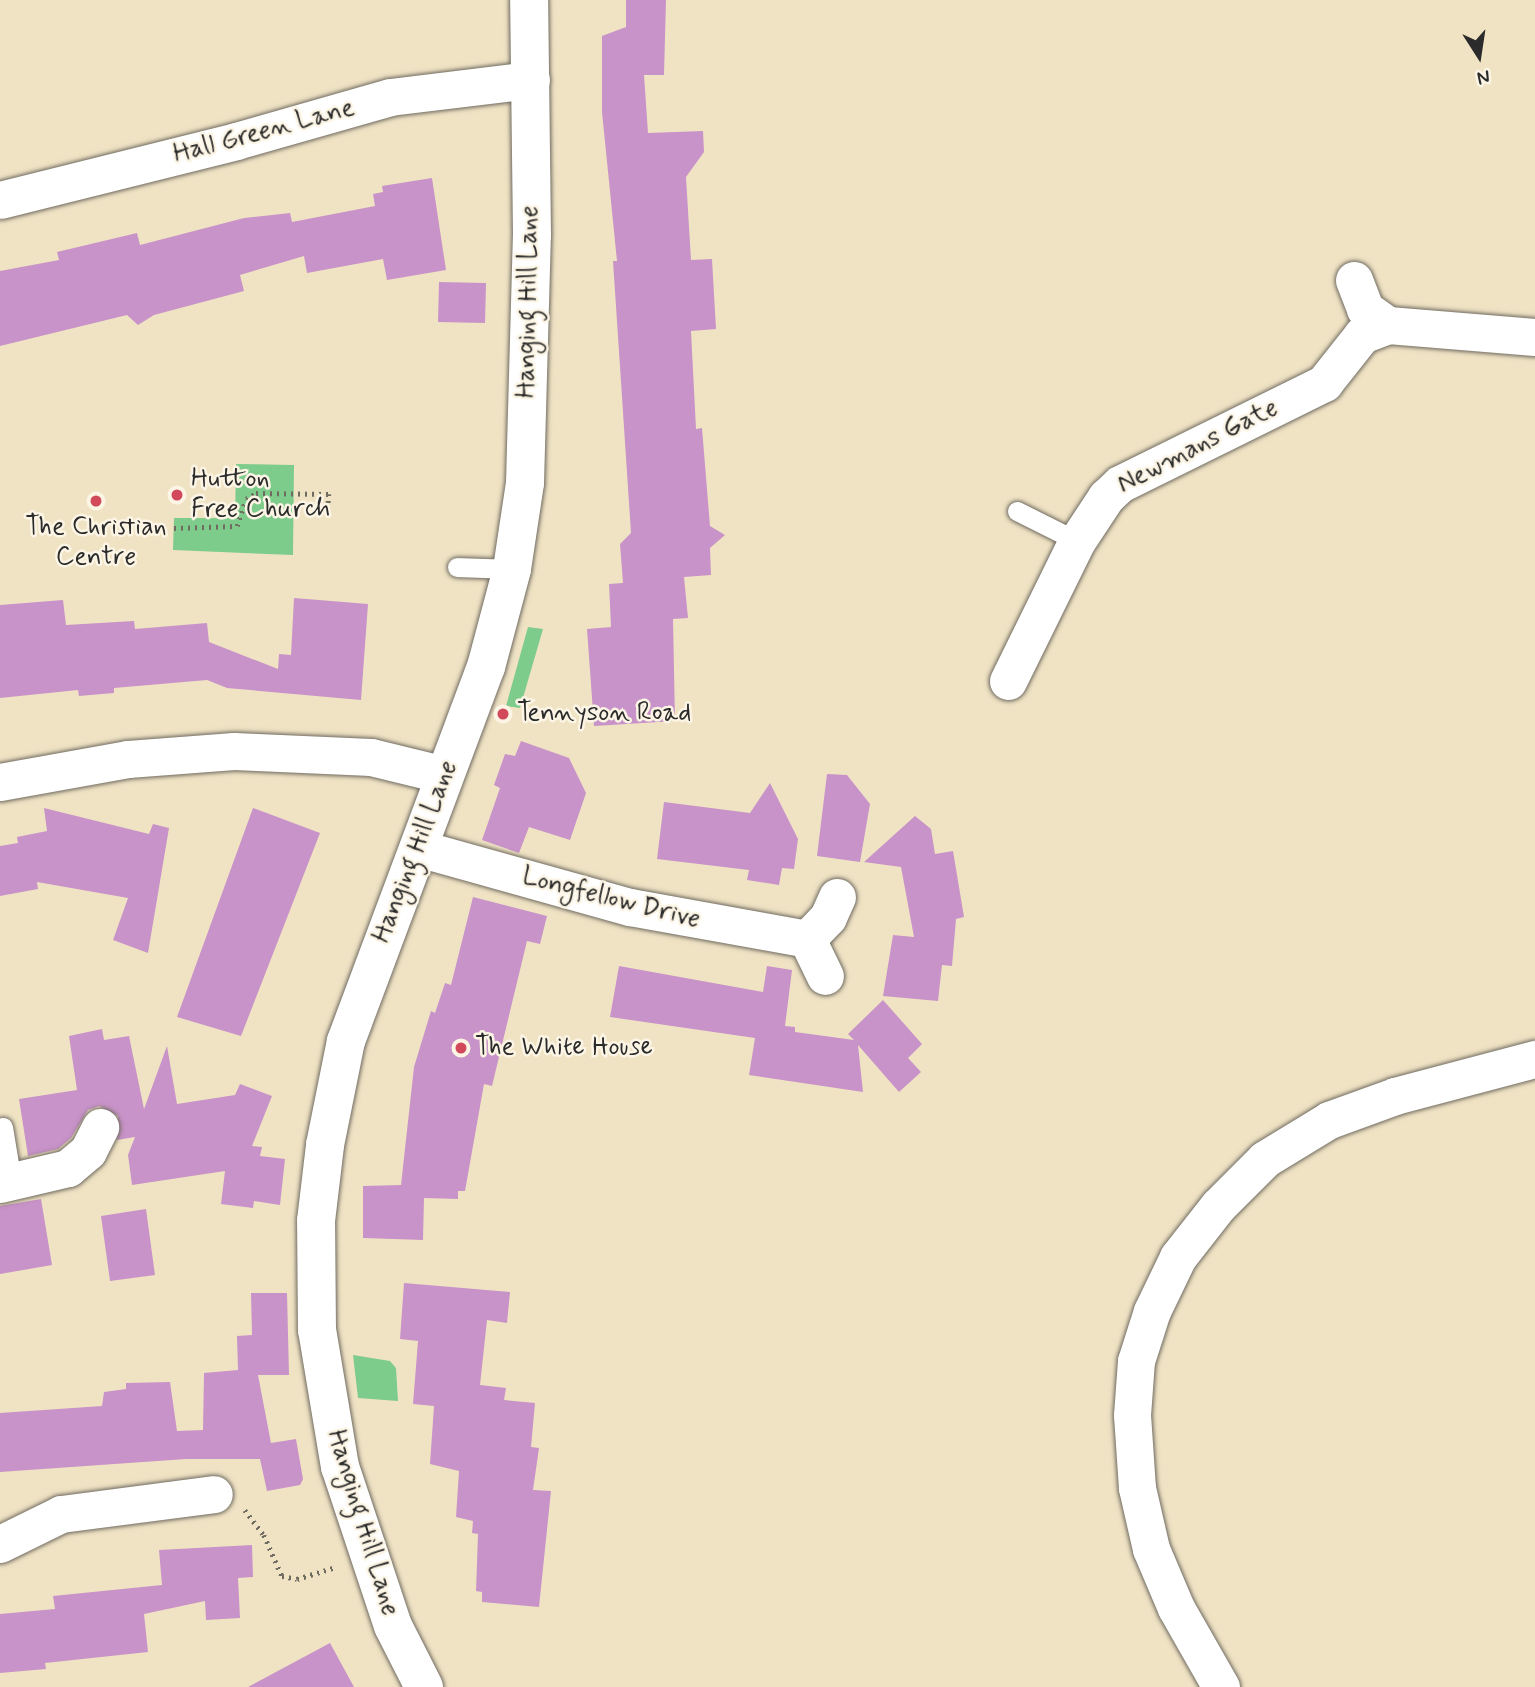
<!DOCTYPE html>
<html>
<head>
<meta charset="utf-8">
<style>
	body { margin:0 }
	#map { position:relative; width:1535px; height:1687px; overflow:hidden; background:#f0e3c4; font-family:Mynerve,sans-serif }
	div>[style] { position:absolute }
	.green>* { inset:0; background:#7ecc8c }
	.building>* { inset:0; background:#c893c8 }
	.path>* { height:4.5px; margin-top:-2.25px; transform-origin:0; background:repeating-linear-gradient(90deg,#706b61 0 2px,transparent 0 7px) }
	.roads { filter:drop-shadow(0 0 2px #706b61) drop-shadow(0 0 2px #706b61) }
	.service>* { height:19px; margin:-9.5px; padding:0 9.5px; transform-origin:9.5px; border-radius:9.5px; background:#fff }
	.minor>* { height:37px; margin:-18.5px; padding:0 18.5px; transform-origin:18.5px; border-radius:18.5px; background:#fff }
	.tertiary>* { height:38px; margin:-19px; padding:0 19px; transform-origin:19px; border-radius:19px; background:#fff }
	.dots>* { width:19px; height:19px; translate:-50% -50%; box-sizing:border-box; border:4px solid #fcf5e5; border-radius:50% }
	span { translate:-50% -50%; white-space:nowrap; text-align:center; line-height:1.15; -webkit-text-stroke:5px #fcf5e5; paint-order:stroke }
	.street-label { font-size:26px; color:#2b2b2b }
	.poi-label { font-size:26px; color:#2b2b2b }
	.left { translate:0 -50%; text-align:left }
	.north { position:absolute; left:1444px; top:21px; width:70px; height:70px; -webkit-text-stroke:5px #fcf5e5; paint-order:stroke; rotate:168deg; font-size:19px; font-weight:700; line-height:28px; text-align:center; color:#2b2b2b }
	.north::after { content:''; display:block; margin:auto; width:24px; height:32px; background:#2b2b2b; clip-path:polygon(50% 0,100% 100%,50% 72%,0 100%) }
</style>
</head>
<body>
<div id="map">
	<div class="green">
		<i style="clip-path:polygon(236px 464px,294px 465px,293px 555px,173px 550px,174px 518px,235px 518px)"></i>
		<i style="clip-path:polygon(528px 627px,543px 629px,520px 708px,506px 706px)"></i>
		<i style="clip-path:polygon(353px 1355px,390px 1361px,396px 1368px,398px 1401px,358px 1398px)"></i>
	</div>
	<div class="building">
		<i style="clip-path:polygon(626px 0,666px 0,664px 75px,644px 75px,648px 133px,703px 131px,704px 152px,686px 177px,691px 260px,712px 259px,716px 329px,691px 331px,696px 429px,702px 428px,710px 526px,725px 535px,710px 548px,711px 575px,684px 577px,688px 618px,673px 619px,675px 721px,594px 726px,587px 629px,611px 627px,609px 584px,623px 583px,620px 544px,631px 533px,613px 261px,617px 261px,602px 112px,602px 36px,626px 27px)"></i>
		<i style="clip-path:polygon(432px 178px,446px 270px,387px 280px,383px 259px,307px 273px,304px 256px,240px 275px,244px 291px,154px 315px,138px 325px,127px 315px,0 346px,0 271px,59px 260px,57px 252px,137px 233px,140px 245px,244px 218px,290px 213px,292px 222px,375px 206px,373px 194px,383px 192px,382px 186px)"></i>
		<i style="clip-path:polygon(439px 282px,486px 283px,485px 323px,438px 322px)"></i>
		<i style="clip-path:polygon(294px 598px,368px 604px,361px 700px,227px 688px,207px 680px,114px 688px,114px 693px,79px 696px,78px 690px,0 698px,0 605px,63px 600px,66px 625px,134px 621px,135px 629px,207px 623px,209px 642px,278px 669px,279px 654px,291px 655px)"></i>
		<i style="clip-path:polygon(521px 741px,569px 758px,586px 793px,570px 840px,529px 827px,519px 853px,482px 840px,500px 788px,494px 785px,505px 754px,515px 756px)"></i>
		<i style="clip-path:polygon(827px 774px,847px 775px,870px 804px,860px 862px,817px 856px)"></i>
		<i style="clip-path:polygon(770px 783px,798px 839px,794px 869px,782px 868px,779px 885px,747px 880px,749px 870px,657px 859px,664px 802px,750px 813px)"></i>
		<i style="clip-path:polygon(44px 808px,149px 834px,153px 824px,169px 828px,148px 953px,113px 940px,128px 898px,37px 882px,38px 889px,0 896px,0 846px,18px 843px,17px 837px,47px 831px)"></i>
		<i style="clip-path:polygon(253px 808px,320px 833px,241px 1036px,177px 1017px)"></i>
		<i style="clip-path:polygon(915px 816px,931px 829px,935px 854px,953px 851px,964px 917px,956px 919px,952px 966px,942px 965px,938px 1001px,883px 996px,893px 935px,914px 937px,901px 867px,864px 862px)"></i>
		<i style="clip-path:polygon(473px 897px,547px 916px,540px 944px,527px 941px,492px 1086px,484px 1084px,465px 1191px,458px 1191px,458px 1199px,424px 1198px,423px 1240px,363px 1238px,363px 1186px,401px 1185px,414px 1067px,431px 1011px,435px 1013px,445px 983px,451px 985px)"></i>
		<i style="clip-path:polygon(619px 966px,763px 992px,767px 966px,792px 970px,785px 1026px,795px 1027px,795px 1032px,854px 1040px,848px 1034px,883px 1000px,922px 1044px,908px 1058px,921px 1072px,899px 1092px,858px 1045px,863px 1092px,749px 1075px,755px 1038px,610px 1017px)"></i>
		<i style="clip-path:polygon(102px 1029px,104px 1040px,129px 1036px,144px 1109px,167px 1046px,177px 1104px,235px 1095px,240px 1084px,272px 1096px,252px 1146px,262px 1147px,260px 1156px,285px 1159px,280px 1205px,254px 1201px,253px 1208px,221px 1204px,225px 1171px,132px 1185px,128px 1155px,135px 1137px,117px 1140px,118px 1116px,99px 1106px,88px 1110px,71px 1138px,58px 1149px,28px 1156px,19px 1099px,77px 1090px,69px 1036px)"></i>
		<i style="clip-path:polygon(41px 1199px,52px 1265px,0 1274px,0 1206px)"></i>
		<i style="clip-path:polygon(146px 1209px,155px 1275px,110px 1281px,101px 1216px)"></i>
		<i style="clip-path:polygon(404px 1283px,510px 1292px,507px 1323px,487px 1320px,480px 1385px,506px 1388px,504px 1400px,535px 1403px,531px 1447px,539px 1448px,533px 1490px,551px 1491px,539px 1607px,482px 1602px,482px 1592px,476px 1591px,478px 1534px,472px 1533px,473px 1521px,456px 1517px,459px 1471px,430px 1464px,434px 1406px,413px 1404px,418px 1341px,400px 1339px)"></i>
		<i style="clip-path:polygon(251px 1293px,287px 1293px,289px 1375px,258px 1375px,271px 1443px,296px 1439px,303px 1479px,300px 1485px,267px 1491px,260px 1459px,186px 1459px,0 1472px,0 1413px,102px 1406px,104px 1392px,126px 1389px,126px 1383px,170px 1382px,177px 1431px,203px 1430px,204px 1373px,238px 1370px,237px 1336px,252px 1335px)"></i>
		<i style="clip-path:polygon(252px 1545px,253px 1577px,238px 1578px,240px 1618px,206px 1620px,205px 1601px,144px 1614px,148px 1652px,45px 1663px,46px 1669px,0 1673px,0 1614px,55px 1609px,53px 1596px,162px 1585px,159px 1550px)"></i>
		<i style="clip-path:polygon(330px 1643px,354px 1687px,248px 1687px)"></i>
	</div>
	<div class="path">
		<i style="left:174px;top:528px;width:63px;rotate:-1.8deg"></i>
		<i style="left:237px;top:526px;width:28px;rotate:-72deg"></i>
		<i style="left:246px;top:499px;width:12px;rotate:-31deg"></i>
		<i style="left:256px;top:493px;width:73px;rotate:0.8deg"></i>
		<i style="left:329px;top:494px;width:15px;rotate:94deg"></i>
		<i style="left:245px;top:1510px;width:31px;rotate:53deg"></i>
		<i style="left:264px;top:1535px;width:45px;rotate:66.3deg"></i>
		<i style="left:282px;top:1576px;width:15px;rotate:11deg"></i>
		<i style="left:297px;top:1579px;width:41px;rotate:-17.1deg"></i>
	</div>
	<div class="roads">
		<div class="service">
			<i style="left:1017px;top:511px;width:67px;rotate:26.6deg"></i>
			<i style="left:457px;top:567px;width:55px;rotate:2.1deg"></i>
			<i style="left:3px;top:1127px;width:56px;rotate:80.7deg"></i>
		</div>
		<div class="minor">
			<i style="left:0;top:200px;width:243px;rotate:-14deg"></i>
			<i style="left:236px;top:141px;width:160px;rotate:-15.9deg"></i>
			<i style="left:390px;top:97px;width:142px;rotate:-6.9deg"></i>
			<i style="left:1354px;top:280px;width:31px;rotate:69deg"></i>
			<i style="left:1365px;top:309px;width:28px;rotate:35deg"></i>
			<i style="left:1388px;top:325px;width:147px;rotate:4.7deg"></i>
			<i style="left:1008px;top:681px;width:156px;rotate:-63.8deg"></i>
			<i style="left:1077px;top:541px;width:53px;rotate:-56.6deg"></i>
			<i style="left:1106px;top:497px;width:19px;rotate:-43deg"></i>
			<i style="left:1120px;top:484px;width:228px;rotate:-26.3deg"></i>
			<i style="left:1324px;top:383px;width:61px;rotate:-51.6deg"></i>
			<i style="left:1362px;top:335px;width:28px;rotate:-21deg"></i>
			<i style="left:0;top:782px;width:130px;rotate:-10.2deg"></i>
			<i style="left:128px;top:759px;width:106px;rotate:-4.3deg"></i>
			<i style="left:234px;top:751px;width:137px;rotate:2.5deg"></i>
			<i style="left:371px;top:757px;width:76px;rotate:13.7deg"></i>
			<i style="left:418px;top:848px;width:220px;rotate:15.6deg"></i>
			<i style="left:630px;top:907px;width:180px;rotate:10.2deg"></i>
			<i style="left:807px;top:939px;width:30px;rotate:-46deg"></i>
			<i style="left:828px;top:917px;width:22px;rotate:-66deg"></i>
			<i style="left:807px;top:939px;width:41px;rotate:64.1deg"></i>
			<i style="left:0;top:1184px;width:70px;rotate:-13.2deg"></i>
			<i style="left:68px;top:1168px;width:26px;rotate:-40deg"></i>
			<i style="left:88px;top:1151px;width:27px;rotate:-63deg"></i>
			<i style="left:0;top:1544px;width:68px;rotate:-26.2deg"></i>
			<i style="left:61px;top:1514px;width:154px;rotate:-7.4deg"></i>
			<i style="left:1221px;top:1687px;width:91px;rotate:-119.7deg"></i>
			<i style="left:1176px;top:1608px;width:64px;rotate:-113deg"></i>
			<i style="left:1151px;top:1549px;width:63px;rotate:-102.9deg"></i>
			<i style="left:1137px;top:1488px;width:73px;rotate:-93.9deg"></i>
			<i style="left:1132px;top:1415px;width:54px;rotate:-85.8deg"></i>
			<i style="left:1136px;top:1361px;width:52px;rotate:-72.3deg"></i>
			<i style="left:1152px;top:1311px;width:60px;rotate:-64.3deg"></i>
			<i style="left:1178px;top:1257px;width:65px;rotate:-51.9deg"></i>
			<i style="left:1218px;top:1206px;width:66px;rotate:-45deg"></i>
			<i style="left:1265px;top:1159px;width:75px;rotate:-31.4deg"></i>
			<i style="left:1329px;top:1120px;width:70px;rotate:-20deg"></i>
			<i style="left:1395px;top:1096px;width:145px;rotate:-14.8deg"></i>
		</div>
		<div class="tertiary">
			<i style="left:424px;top:1687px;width:68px;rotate:-116.9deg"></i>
			<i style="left:393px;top:1626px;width:168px;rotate:-108.4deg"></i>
			<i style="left:340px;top:1467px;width:139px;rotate:-99.5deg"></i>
			<i style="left:317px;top:1330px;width:109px;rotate:-90.5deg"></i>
			<i style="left:316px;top:1221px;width:77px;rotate:-83.2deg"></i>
			<i style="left:325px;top:1145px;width:106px;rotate:-78.6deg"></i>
			<i style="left:346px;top:1041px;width:399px;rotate:-69.5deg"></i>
			<i style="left:486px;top:667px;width:101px;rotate:-75.1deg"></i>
			<i style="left:512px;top:569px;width:87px;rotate:-81.4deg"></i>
			<i style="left:525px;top:483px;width:248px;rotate:-88.4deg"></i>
			<i style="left:532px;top:235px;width:235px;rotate:-90.7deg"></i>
		</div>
	</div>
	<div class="dots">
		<i style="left:177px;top:495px;background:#d1495b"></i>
		<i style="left:96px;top:501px;background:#d1495b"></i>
		<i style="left:503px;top:714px;background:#d1495b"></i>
		<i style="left:461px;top:1048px;background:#d1495b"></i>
	</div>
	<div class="street-label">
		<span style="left:264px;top:132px;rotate:-15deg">Hall Green Lane</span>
		<span style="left:529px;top:302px;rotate:-89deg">Hanging Hill Lane</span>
		<span style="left:1198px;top:447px;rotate:-27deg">Newmans Gate</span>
		<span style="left:416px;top:852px;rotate:-69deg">Hanging Hill Lane</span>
		<span style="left:611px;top:899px;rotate:14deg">Longfellow Drive</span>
		<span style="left:362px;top:1523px;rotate:73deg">Hanging Hill Lane</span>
	</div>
	<div class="poi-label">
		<span class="left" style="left:191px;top:495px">Hutton<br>Free Church</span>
		<span style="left:96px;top:543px">The Christian<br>Centre</span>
		<span class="left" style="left:517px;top:714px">Tennyson Road</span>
		<span class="left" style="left:475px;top:1048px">The White House</span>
	</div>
	<div class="north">N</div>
</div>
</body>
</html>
